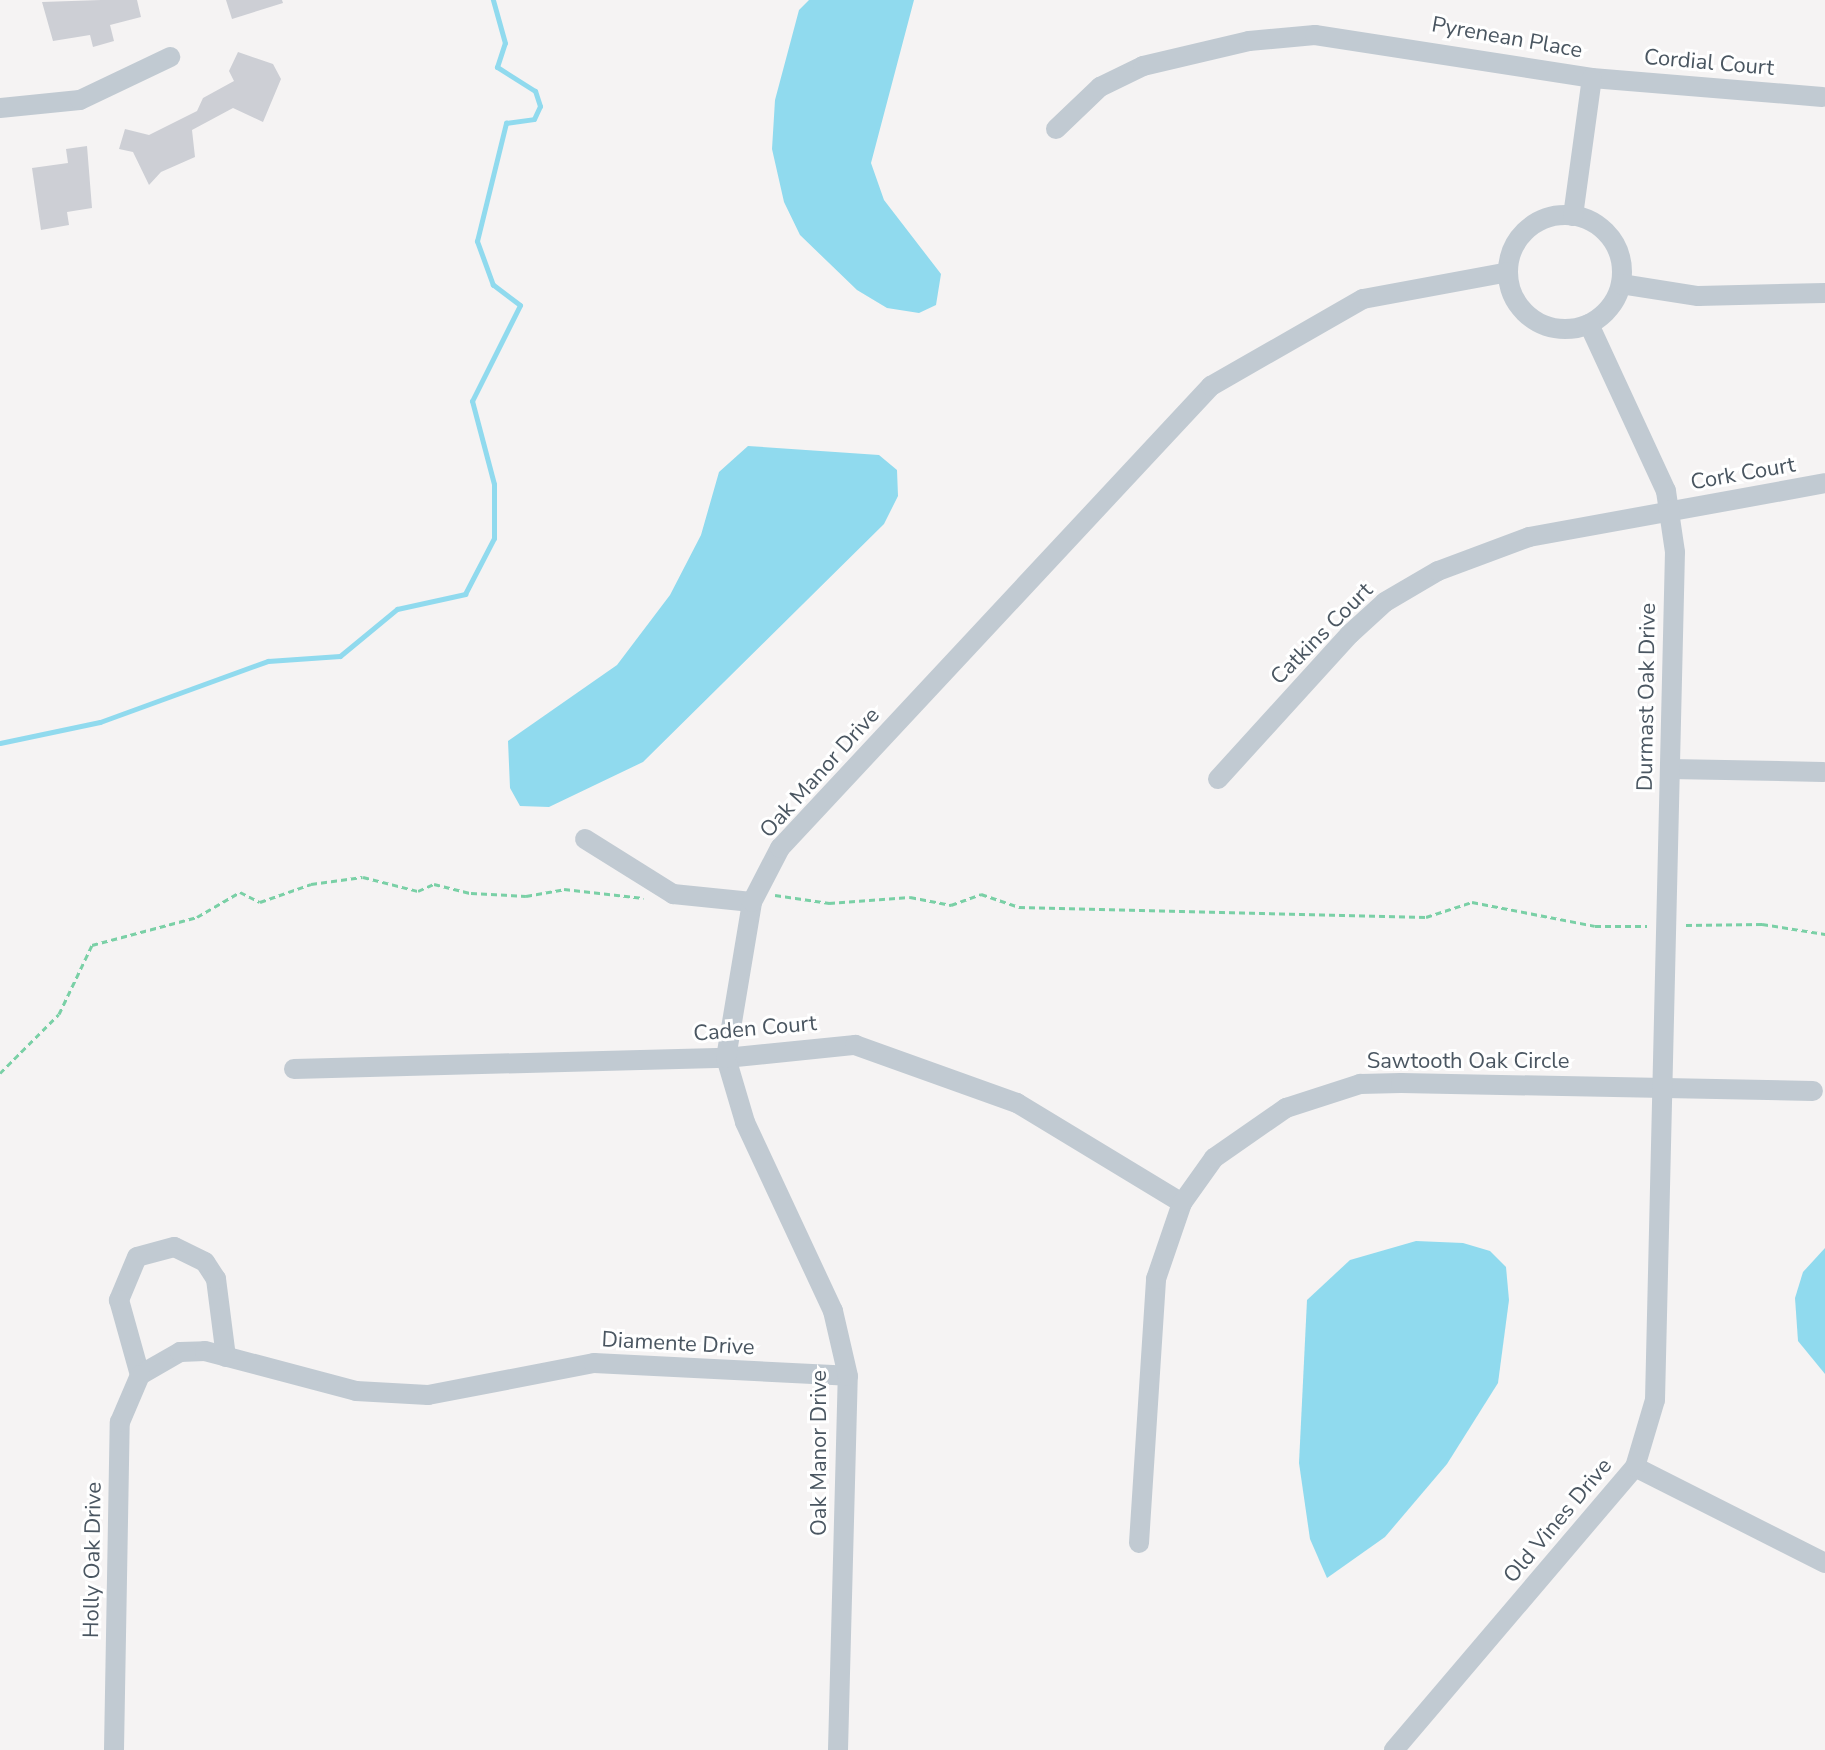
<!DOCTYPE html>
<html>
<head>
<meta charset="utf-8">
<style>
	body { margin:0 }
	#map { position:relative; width:1825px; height:1750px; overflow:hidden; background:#f5f3f3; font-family:"Nunito Sans",sans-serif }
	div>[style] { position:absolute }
	.water>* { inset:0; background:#90daee }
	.stream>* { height:5px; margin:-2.5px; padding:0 2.5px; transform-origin:2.5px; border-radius:2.5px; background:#90daee }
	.building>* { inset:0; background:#cdcfd5 }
	.path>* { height:3px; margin-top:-1.5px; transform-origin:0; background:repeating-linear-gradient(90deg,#7ad0a6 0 6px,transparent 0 10px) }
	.minor>* { height:20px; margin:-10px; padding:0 10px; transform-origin:10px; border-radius:10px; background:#c1cad2 }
	.minor>.ring { margin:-10px; padding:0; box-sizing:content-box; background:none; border:20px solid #c1cad2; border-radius:50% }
	span { translate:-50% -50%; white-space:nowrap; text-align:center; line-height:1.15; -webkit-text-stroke:6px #fff; paint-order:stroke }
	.street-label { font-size:22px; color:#4a5661 }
</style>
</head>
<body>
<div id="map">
	<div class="water">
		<i style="clip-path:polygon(809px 0,914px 0,871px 163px,884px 200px,941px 274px,936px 305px,919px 313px,887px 308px,857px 290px,800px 235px,784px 202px,772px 149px,775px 100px,799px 10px)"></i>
		<i style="clip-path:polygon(748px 446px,879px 455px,897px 470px,898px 496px,884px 524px,643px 762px,549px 807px,520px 806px,510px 788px,508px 741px,617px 665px,670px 595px,701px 535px,719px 472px)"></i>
		<i style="clip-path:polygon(1416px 1241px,1463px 1243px,1490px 1251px,1506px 1267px,1509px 1300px,1498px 1383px,1447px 1464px,1385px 1537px,1327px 1578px,1310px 1539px,1299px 1463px,1307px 1300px,1350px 1260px)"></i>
		<i style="clip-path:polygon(1825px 1248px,1825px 1374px,1798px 1341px,1795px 1298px,1803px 1272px)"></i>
	</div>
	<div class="stream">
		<i style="left:0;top:743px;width:102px;rotate:-11.9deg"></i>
		<i style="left:100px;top:722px;width:179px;rotate:-20deg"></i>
		<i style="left:268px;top:661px;width:72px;rotate:-4deg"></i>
		<i style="left:340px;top:656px;width:74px;rotate:-39.5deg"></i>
		<i style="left:397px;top:609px;width:70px;rotate:-12.4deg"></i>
		<i style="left:465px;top:594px;width:63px;rotate:-62.6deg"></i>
		<i style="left:494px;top:538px;width:54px;rotate:-90deg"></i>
		<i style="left:494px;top:484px;width:86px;rotate:-104.8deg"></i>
		<i style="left:472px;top:401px;width:107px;rotate:-63.4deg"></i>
		<i style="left:520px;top:305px;width:34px;rotate:-143deg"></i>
		<i style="left:493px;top:285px;width:47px;rotate:-110deg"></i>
		<i style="left:477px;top:241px;width:122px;rotate:-76.2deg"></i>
		<i style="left:506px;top:123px;width:28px;rotate:-8deg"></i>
		<i style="left:534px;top:119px;width:14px;rotate:-65deg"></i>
		<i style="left:540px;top:106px;width:16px;rotate:-108deg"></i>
		<i style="left:535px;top:91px;width:45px;rotate:-147.7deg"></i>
		<i style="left:497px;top:67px;width:25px;rotate:-72deg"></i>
		<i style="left:505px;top:43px;width:45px;rotate:-105.6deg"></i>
	</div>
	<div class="building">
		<i style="clip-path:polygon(101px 0,137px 0,141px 17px,110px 25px,114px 41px,93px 47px,90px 35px,53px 41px,42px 2px)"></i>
		<i style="clip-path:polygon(226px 0,282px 0,283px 3px,232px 19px)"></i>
		<i style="clip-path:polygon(238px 52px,273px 64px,281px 79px,263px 122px,233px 108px,192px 130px,195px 157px,161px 172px,149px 185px,133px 152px,119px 149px,125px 129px,149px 135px,197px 111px,203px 98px,234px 81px,229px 71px)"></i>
		<i style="clip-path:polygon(87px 146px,92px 208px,67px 212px,69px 225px,41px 230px,32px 168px,68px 163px,66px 149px)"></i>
	</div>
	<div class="path">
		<i style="left:775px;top:895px;width:55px;rotate:8.4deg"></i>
		<i style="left:829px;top:903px;width:81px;rotate:-4.2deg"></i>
		<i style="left:910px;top:897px;width:42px;rotate:11deg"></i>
		<i style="left:951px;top:905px;width:32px;rotate:-20deg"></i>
		<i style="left:981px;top:894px;width:40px;rotate:18.9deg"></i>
		<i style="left:1019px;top:907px;width:407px;rotate:1.4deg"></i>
		<i style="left:1426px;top:917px;width:48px;rotate:-18.1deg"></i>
		<i style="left:1472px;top:902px;width:125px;rotate:11deg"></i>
		<i style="left:1595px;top:926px;width:52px"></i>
		<i style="left:1686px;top:925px;width:76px;rotate:-0.8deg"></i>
		<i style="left:1762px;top:924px;width:64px;rotate:9deg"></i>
		<i style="left:0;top:1073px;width:83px;rotate:-45deg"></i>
		<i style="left:59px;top:1014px;width:76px;rotate:-64.4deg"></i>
		<i style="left:92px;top:945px;width:109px;rotate:-14.9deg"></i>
		<i style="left:197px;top:917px;width:50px;rotate:-30.2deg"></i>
		<i style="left:240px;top:892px;width:22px;rotate:27deg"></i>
		<i style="left:260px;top:902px;width:54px;rotate:-19.4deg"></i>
		<i style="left:311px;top:884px;width:52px;rotate:-7.7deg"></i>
		<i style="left:363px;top:877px;width:57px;rotate:14.3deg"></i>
		<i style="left:418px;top:891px;width:17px;rotate:-24deg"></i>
		<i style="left:434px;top:884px;width:38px;rotate:14deg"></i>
		<i style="left:471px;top:893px;width:55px;rotate:3.1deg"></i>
		<i style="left:526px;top:896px;width:39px;rotate:-10deg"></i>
		<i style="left:564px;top:889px;width:80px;rotate:6.5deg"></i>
	</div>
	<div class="minor">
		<i style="left:0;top:108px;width:80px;rotate:-5.7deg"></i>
		<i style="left:80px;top:100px;width:100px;rotate:-25.5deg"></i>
		<i style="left:1056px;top:129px;width:61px;rotate:-43.7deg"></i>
		<i style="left:1100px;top:87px;width:48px;rotate:-26deg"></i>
		<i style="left:1143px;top:66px;width:109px;rotate:-13.3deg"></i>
		<i style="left:1249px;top:41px;width:66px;rotate:-5.2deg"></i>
		<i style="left:1315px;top:35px;width:280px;rotate:8.8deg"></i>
		<i style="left:1592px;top:78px;width:231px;rotate:4.7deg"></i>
		<i class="ring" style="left:1508px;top:215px;width:94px;height:94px"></i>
		<i style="left:1573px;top:216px;width:139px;rotate:-82.2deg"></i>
		<i style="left:1621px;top:284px;width:78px;rotate:8.9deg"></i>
		<i style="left:1698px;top:296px;width:127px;rotate:-1.4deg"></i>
		<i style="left:1670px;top:769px;width:153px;rotate:1.1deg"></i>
		<i style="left:1218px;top:779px;width:196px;rotate:-47.7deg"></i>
		<i style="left:1350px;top:634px;width:47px;rotate:-42.4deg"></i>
		<i style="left:1385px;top:602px;width:61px;rotate:-30.3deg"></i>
		<i style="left:1438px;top:571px;width:97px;rotate:-20.5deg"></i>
		<i style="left:1529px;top:537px;width:301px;rotate:-10.3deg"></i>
		<i style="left:585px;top:839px;width:104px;rotate:32deg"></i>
		<i style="left:673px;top:894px;width:79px;rotate:5.8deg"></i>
		<i style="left:294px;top:1069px;width:432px;rotate:-1.5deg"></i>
		<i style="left:726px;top:1058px;width:130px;rotate:-5.8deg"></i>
		<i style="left:855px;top:1045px;width:172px;rotate:19.7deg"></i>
		<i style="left:1017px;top:1103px;width:193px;rotate:31.2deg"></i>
		<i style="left:226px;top:1357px;width:79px;rotate:-97.3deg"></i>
		<i style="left:216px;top:1279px;width:20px;rotate:-123deg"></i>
		<i style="left:205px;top:1262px;width:34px;rotate:-154deg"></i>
		<i style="left:174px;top:1247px;width:38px;rotate:165deg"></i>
		<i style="left:137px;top:1257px;width:47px;rotate:112.7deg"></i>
		<i style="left:119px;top:1300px;width:78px;rotate:74.4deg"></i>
		<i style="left:140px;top:1375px;width:46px;rotate:-29.9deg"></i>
		<i style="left:180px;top:1352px;width:25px;rotate:-2deg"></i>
		<i style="left:205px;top:1351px;width:156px;rotate:14.8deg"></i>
		<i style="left:356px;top:1391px;width:72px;rotate:3.2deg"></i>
		<i style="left:428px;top:1395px;width:169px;rotate:-10.9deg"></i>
		<i style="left:594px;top:1363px;width:254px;rotate:2.9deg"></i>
		<i style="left:1635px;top:1467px;width:213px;rotate:26.8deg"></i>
		<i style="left:1139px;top:1543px;width:265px;rotate:-86.3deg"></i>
		<i style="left:1156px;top:1279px;width:80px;rotate:-71.1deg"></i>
		<i style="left:1182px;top:1203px;width:55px;rotate:-54.6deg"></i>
		<i style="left:1214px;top:1158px;width:88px;rotate:-34.8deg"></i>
		<i style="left:1286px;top:1108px;width:78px;rotate:-18deg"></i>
		<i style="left:1360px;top:1084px;width:41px;rotate:-1.4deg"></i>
		<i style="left:1401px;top:1083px;width:412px;rotate:1.1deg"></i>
		<i style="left:114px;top:1750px;width:328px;rotate:-89deg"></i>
		<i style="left:120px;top:1422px;width:51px;rotate:-66.9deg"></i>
		<i style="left:838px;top:1750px;width:374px;rotate:-88.5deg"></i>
		<i style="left:848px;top:1376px;width:67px;rotate:-103deg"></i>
		<i style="left:833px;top:1311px;width:208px;rotate:-115deg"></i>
		<i style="left:745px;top:1122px;width:67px;rotate:-106.5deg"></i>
		<i style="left:726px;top:1058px;width:158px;rotate:-80.5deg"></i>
		<i style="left:752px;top:902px;width:61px;rotate:-62.6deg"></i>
		<i style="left:780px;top:848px;width:632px;rotate:-46.99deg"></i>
		<i style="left:1211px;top:386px;width:175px;rotate:-29.8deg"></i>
		<i style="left:1363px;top:299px;width:147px;rotate:-10.5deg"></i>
		<i style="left:1394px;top:1750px;width:372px;rotate:-49.6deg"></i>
		<i style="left:1635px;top:1467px;width:70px;rotate:-73.4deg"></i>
		<i style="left:1655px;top:1400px;width:848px;rotate:-88.65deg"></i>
		<i style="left:1675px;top:552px;width:62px;rotate:-98.4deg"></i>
		<i style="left:1666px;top:491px;width:184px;rotate:-114.8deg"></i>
	</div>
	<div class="street-label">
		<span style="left:1507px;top:38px;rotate:10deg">Pyrenean Place</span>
		<span style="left:1709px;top:63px;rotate:5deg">Cordial Court</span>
		<span style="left:1743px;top:474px;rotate:-10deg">Cork Court</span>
		<span style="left:1322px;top:634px;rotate:-45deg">Catkins Court</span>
		<span style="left:1647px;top:697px;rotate:-89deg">Durmast Oak Drive</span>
		<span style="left:820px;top:773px;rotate:-48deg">Oak Manor Drive</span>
		<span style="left:755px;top:1029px;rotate:-5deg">Caden Court</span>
		<span style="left:1468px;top:1062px">Sawtooth Oak Circle</span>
		<span style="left:678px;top:1344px;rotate:3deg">Diamente Drive</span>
		<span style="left:820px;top:1453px;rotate:-90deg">Oak Manor Drive</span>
		<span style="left:1558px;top:1521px;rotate:-50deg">Old Vines Drive</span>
		<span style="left:93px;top:1560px;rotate:-89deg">Holly Oak Drive</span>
	</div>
</div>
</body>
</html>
